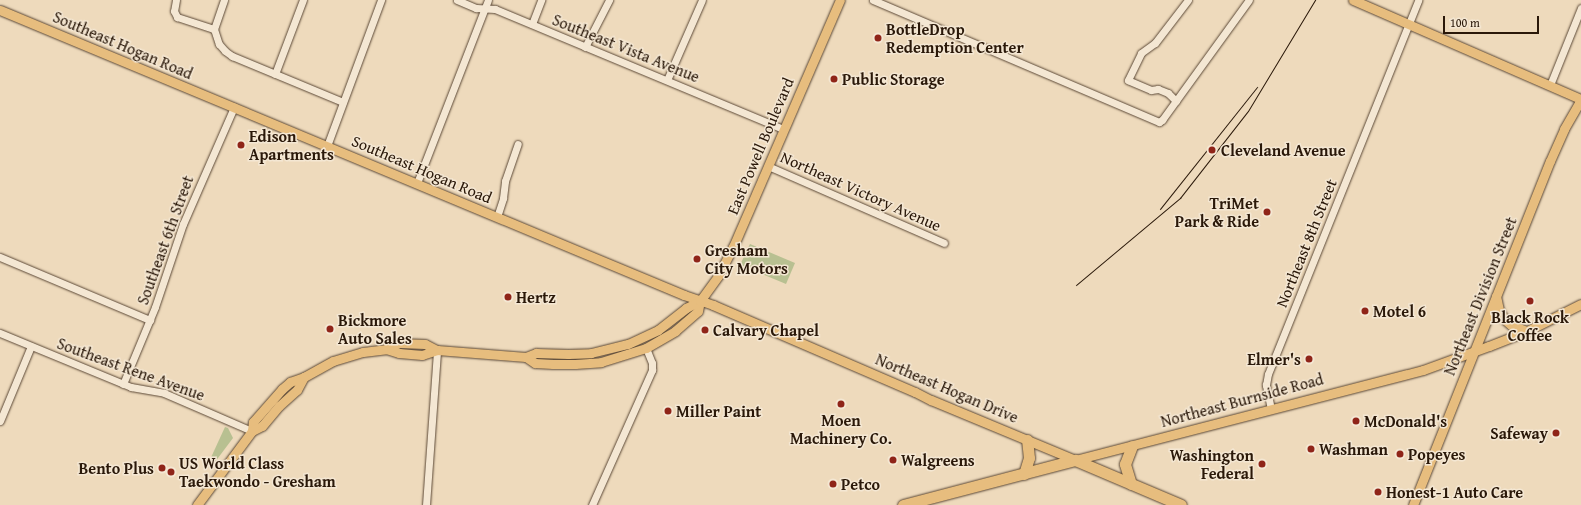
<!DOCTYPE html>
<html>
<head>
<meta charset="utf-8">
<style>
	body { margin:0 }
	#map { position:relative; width:1581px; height:505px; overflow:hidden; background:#eedabc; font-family:"Gentium Book Plus",serif }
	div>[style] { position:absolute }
	.green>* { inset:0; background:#b8c091 }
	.roads { filter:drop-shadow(0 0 1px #5b4836) drop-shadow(0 0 1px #5b4836) }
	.minor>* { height:7px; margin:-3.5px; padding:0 3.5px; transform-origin:3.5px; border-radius:3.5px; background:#f4e7d3 }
	.major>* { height:9px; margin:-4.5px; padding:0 4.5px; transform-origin:4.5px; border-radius:4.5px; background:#e7bd7e }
	.highway>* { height:11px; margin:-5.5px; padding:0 5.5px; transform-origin:5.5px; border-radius:5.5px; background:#e7bd7e }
	.tram>* { height:1px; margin:-0.5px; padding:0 0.5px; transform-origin:0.5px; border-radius:0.5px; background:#2a1809 }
	.dots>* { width:11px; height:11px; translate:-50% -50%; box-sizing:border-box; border:2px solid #f4e7d3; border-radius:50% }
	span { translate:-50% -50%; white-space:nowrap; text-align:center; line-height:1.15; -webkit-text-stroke:3px #f4e7d3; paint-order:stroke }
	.poi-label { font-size:16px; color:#2a1809; font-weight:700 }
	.left { translate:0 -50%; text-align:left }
	.right { translate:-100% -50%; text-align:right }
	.street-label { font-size:16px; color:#2a1809 }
	.scale { position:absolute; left:1443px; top:16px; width:96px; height:18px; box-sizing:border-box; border:2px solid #2a1809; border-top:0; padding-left:5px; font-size:12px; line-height:14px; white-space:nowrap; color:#2a1809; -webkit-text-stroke:3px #f4e7d3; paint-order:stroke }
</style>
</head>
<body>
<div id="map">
	<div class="green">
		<i style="clip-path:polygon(750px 244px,795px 263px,786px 284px,740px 265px)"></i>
		<i style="clip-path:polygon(225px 427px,228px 428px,233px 438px,212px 466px,208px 464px)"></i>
	</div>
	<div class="roads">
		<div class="minor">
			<i style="left:176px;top:0;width:11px;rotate:100deg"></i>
			<i style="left:174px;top:11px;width:7px;rotate:63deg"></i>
			<i style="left:177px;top:17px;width:39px;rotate:18deg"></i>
			<i style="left:224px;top:0;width:31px;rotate:109deg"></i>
			<i style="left:214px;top:29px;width:16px;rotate:72deg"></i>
			<i style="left:219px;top:44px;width:9px;rotate:49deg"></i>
			<i style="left:225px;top:51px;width:9px;rotate:36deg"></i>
			<i style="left:232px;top:56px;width:120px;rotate:22.5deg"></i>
			<i style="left:457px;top:0;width:21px;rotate:23deg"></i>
			<i style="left:476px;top:8px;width:19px;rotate:3deg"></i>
			<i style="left:495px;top:9px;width:312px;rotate:22.6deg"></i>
			<i style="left:873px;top:0;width:311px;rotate:23.1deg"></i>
			<i style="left:1159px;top:122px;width:4px;rotate:-34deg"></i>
			<i style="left:1162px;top:120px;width:148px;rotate:-54.1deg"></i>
			<i style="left:532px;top:24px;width:26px;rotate:-69deg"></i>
			<i style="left:585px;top:47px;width:53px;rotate:-62.9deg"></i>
			<i style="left:275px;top:74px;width:79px;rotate:-69.3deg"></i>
			<i style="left:667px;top:80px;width:87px;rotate:-66.4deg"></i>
			<i style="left:1550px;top:85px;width:83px;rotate:-68.1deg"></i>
			<i style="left:1176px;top:101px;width:11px;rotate:-135deg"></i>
			<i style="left:1168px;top:93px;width:11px;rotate:-158deg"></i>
			<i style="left:1158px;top:89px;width:7px;rotate:172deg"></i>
			<i style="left:1151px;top:90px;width:25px;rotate:-157deg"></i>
			<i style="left:1128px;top:80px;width:30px;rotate:-64deg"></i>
			<i style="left:1141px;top:53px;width:17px;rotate:-36deg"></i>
			<i style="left:1155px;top:43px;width:54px;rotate:-52.5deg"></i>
			<i style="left:327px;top:146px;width:156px;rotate:-69.7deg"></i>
			<i style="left:768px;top:166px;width:192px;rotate:23.6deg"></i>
			<i style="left:417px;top:183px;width:196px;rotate:-68.8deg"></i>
			<i style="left:497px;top:217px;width:20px;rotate:-72deg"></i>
			<i style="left:503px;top:198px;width:17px;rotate:-83deg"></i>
			<i style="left:505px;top:181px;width:39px;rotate:-71deg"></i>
			<i style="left:0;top:257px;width:163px;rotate:22.8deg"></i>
			<i style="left:0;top:333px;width:142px;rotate:22.4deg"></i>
			<i style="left:131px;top:387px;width:34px;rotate:10deg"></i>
			<i style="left:164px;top:393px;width:96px;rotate:23.4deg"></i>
			<i style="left:123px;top:384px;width:83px;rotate:-67.4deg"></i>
			<i style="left:155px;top:307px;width:88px;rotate:-71.4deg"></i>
			<i style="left:183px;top:224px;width:128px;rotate:-66.4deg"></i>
			<i style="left:1271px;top:409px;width:25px;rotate:-102deg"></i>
			<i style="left:1266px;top:385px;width:11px;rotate:-80deg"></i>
			<i style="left:1268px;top:374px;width:403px;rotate:-68.1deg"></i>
			<i style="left:0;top:421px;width:81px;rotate:-67.5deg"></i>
			<i style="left:426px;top:505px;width:155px;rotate:-85.9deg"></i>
			<i style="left:592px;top:505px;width:148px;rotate:-66deg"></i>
			<i style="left:652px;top:370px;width:7px;rotate:-90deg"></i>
			<i style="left:652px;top:363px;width:16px;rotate:-112deg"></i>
		</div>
		<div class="major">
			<i style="left:1353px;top:0;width:249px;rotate:23.5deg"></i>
			<i style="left:0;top:10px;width:741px;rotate:22.62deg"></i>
			<i style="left:684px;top:295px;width:31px;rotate:19deg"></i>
			<i style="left:713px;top:305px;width:220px;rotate:23.3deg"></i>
			<i style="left:915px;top:392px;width:18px;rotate:27deg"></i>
			<i style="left:931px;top:400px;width:156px;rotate:22.6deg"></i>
			<i style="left:1075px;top:460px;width:359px;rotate:-14.5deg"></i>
			<i style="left:1423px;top:370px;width:70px;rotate:-20deg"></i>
			<i style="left:1489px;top:346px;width:41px;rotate:-21.5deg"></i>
			<i style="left:1527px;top:331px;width:60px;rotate:-26.6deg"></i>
			<i style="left:1496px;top:296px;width:14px;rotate:78deg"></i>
			<i style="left:1499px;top:310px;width:10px;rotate:61deg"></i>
			<i style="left:1504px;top:319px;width:9px;rotate:41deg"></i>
			<i style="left:1511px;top:325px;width:17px;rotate:21deg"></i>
			<i style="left:386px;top:349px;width:14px;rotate:17deg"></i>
			<i style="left:399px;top:353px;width:23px;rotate:5deg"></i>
			<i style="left:422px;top:355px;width:16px;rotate:-18deg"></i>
			<i style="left:437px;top:350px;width:89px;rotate:4.5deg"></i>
			<i style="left:526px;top:357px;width:11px;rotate:34deg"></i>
			<i style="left:535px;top:363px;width:18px;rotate:3deg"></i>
			<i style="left:553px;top:364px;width:22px"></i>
			<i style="left:575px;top:364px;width:26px;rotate:-4deg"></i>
			<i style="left:601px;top:362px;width:47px;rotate:-17.3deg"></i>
			<i style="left:646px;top:348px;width:34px;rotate:-30deg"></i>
			<i style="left:675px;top:331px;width:30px;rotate:-41deg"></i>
			<i style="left:698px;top:311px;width:10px;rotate:-79deg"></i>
			<i style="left:526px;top:357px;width:11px;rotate:-22deg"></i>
			<i style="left:536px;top:353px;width:32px;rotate:2deg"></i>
			<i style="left:568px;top:354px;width:23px;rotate:-2deg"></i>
			<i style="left:591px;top:353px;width:38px;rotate:-14deg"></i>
			<i style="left:628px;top:344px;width:33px;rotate:-25deg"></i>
			<i style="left:658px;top:330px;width:36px;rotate:-38deg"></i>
			<i style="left:686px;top:308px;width:16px;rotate:-27deg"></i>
			<i style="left:700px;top:301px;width:31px;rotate:-54deg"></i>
			<i style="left:718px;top:276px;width:33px;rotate:-63deg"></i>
			<i style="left:733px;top:247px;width:269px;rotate:-66.6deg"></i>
			<i style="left:252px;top:431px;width:9px;rotate:-84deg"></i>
			<i style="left:253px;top:422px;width:44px;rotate:-48.7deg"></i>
			<i style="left:282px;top:389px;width:11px;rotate:-41deg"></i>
			<i style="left:290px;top:382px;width:15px;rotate:-20deg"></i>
			<i style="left:304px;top:377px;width:33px;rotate:-29deg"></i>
			<i style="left:333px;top:361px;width:31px;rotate:-17deg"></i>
			<i style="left:363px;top:352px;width:23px;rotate:-7deg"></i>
			<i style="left:386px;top:349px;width:14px;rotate:-25deg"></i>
			<i style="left:399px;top:343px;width:26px;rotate:2deg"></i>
			<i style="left:425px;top:344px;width:13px;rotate:27deg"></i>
			<i style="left:197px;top:505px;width:92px;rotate:-53.4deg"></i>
			<i style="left:252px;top:431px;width:11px;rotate:-27deg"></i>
			<i style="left:262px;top:426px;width:26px;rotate:-50deg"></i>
			<i style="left:279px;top:406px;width:24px;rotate:-42deg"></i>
			<i style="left:297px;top:390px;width:15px;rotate:-62deg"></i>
			<i style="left:1413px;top:505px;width:370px;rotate:-68.3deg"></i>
			<i style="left:1550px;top:161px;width:35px;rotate:-66deg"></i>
			<i style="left:1564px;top:129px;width:34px;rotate:-60deg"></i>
		</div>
		<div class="highway">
			<i style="left:1024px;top:474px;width:17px;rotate:-73deg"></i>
			<i style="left:1029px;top:458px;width:18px;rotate:-96deg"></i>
			<i style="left:1131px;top:484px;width:21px;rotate:-107deg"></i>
			<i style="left:1125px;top:464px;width:19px;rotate:-69deg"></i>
			<i style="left:903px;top:505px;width:178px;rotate:-14.7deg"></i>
			<i style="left:1075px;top:460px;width:115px;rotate:23deg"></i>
		</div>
	</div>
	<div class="tram">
		<i style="left:1160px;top:209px;width:156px;rotate:-51.5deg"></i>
		<i style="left:1076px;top:285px;width:136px;rotate:-39.9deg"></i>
		<i style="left:1180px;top:198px;width:110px;rotate:-52deg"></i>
		<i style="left:1248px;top:111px;width:130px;rotate:-58.9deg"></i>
	</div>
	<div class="dots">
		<i style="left:878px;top:38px;background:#8f2418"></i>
		<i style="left:834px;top:79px;background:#8f2418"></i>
		<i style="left:241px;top:145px;background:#8f2418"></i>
		<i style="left:1212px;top:150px;background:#8f2418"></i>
		<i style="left:1267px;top:212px;background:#8f2418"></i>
		<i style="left:697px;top:259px;background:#8f2418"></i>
		<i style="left:508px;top:297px;background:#8f2418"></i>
		<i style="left:1530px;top:301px;background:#8f2418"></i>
		<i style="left:1365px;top:311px;background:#8f2418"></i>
		<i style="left:330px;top:329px;background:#8f2418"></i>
		<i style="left:705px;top:330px;background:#8f2418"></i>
		<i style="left:1309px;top:359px;background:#8f2418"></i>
		<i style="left:841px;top:404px;background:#8f2418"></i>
		<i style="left:668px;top:411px;background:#8f2418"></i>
		<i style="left:1356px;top:421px;background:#8f2418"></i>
		<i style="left:1556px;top:433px;background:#8f2418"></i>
		<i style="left:1311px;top:449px;background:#8f2418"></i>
		<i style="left:1400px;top:454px;background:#8f2418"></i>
		<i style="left:893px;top:460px;background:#8f2418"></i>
		<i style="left:1262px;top:464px;background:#8f2418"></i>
		<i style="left:162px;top:468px;background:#8f2418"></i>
		<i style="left:171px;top:472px;background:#8f2418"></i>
		<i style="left:833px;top:484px;background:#8f2418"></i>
		<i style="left:1378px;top:492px;background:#8f2418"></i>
	</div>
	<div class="poi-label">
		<span class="left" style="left:886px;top:38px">BottleDrop<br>Redemption Center</span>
		<span class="left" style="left:842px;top:79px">Public Storage</span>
		<span class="left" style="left:249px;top:145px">Edison<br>Apartments</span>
		<span class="left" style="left:1221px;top:150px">Cleveland Avenue</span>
		<span class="right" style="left:1259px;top:212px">TriMet<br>Park &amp; Ride</span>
		<span class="left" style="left:705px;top:259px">Gresham<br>City Motors</span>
		<span class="left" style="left:516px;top:297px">Hertz</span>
		<span class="left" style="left:1373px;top:311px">Motel 6</span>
		<span style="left:1530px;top:326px">Black Rock<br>Coffee</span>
		<span class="left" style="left:338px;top:329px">Bickmore<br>Auto Sales</span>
		<span class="left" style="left:713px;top:330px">Calvary Chapel</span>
		<span class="right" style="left:1301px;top:359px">Elmer's</span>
		<span class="left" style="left:676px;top:411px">Miller Paint</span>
		<span style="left:841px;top:429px">Moen<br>Machinery Co.</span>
		<span class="left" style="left:1364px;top:421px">McDonald's</span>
		<span class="right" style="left:1548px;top:433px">Safeway</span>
		<span class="left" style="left:1319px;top:449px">Washman</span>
		<span class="left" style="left:1408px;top:454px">Popeyes</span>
		<span class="right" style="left:1254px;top:464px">Washington<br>Federal</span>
		<span class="left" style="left:901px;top:460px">Walgreens</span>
		<span class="left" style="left:179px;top:472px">US World Class<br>Taekwondo - Gresham</span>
		<span class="right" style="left:154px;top:468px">Bento Plus</span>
		<span class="left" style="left:841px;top:484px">Petco</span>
		<span class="left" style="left:1386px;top:492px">Honest-1 Auto Care</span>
	</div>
	<div class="street-label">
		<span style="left:123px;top:45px;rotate:23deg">Southeast Hogan Road</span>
		<span style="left:626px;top:48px;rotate:22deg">Southeast Vista Avenue</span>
		<span style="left:760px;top:146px;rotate:-67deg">East Powell Boulevard</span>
		<span style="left:422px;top:169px;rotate:23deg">Southeast Hogan Road</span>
		<span style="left:861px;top:191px;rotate:24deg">Northeast Victory Avenue</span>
		<span style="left:165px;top:240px;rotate:-70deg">Southeast 6th Street</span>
		<span style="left:1306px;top:243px;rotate:-68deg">Northeast 8th Street</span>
		<span style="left:1480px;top:296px;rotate:-68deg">Northeast Division Street</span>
		<span style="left:131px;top:369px;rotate:20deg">Southeast Rene Avenue</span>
		<span style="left:947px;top:388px;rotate:23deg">Northeast Hogan Drive</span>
		<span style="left:1242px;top:400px;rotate:-15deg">Northeast Burnside Road</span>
	</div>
	<div class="scale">100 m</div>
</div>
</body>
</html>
